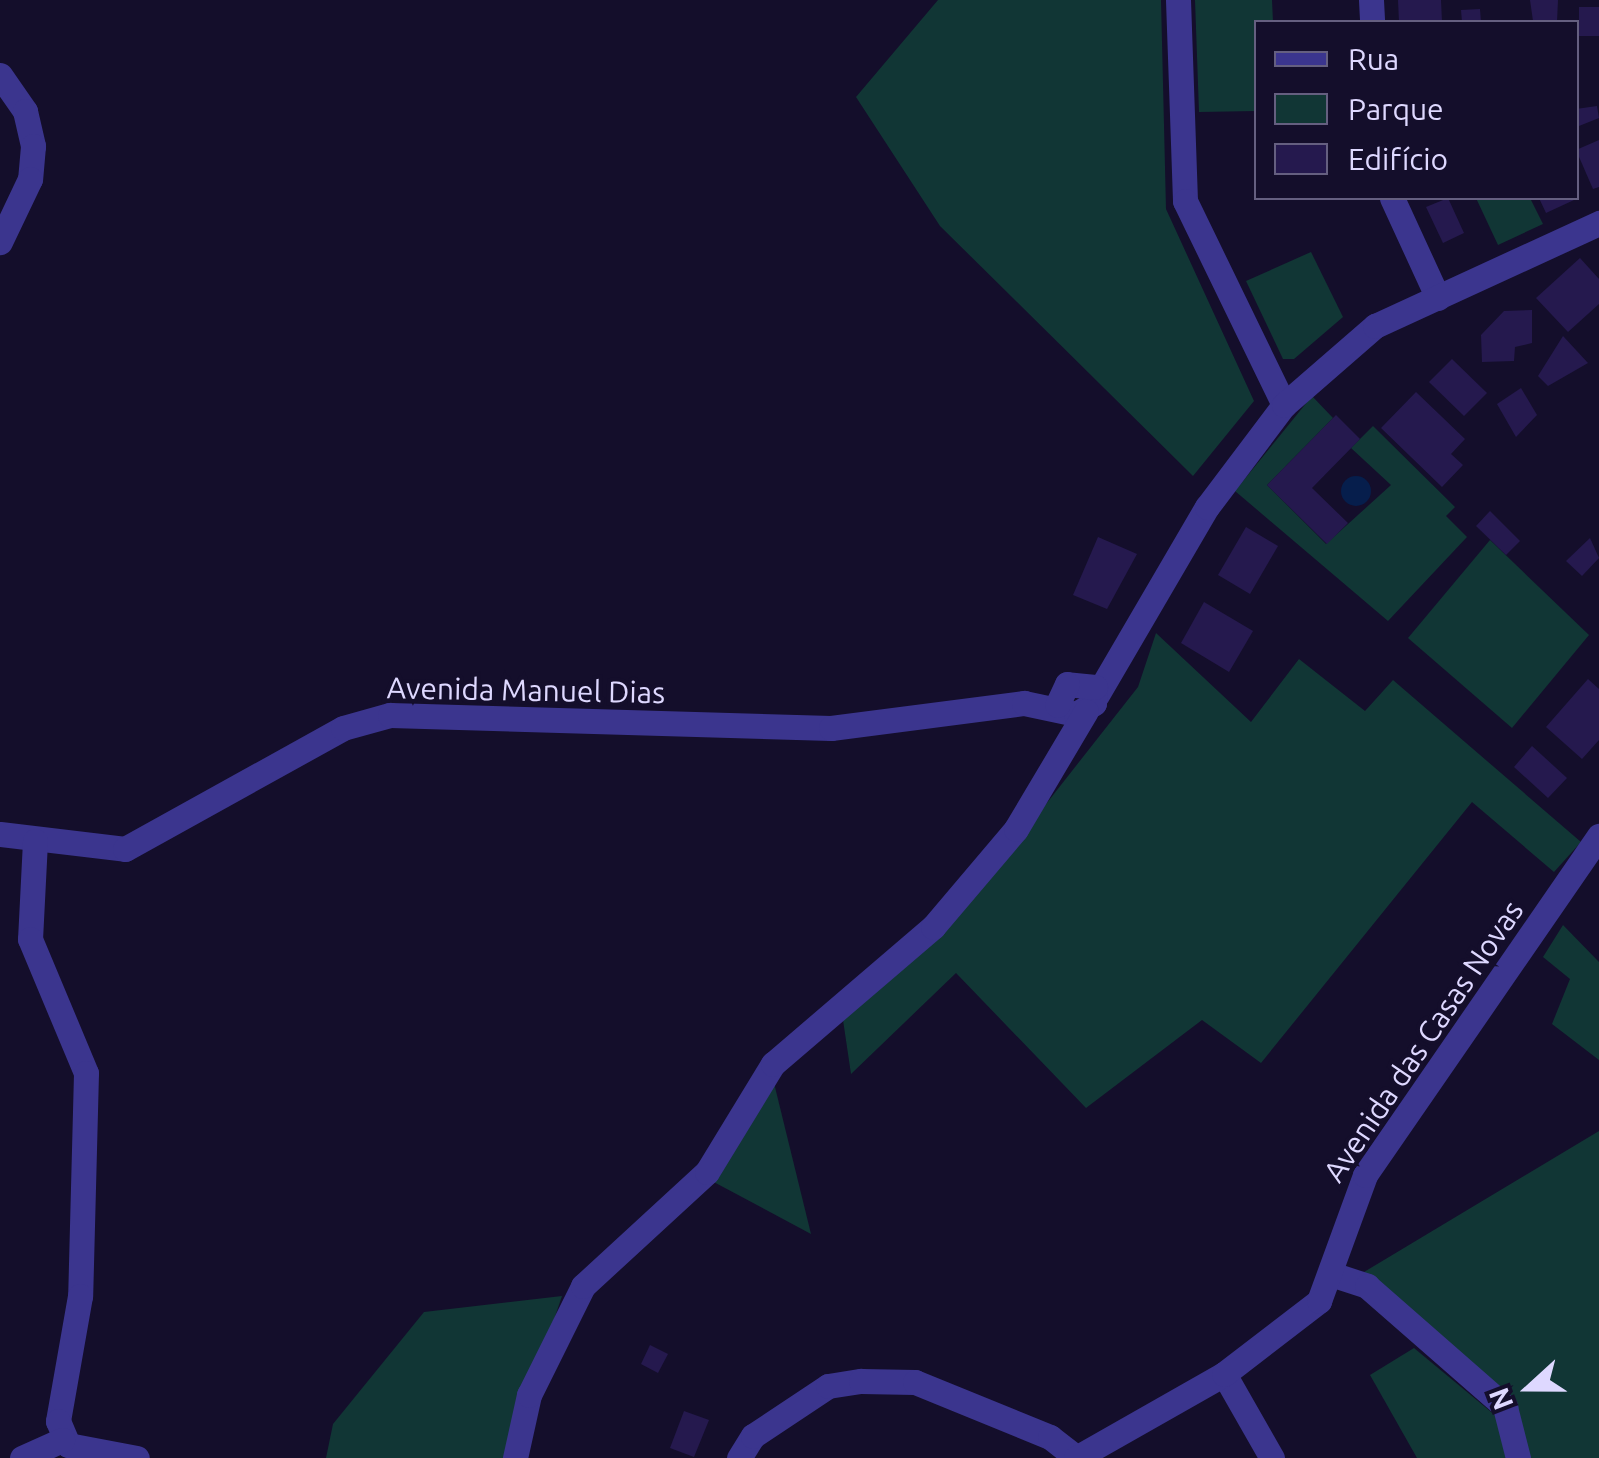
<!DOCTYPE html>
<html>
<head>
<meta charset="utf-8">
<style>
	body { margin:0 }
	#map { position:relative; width:1599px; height:1458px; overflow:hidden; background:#140e2b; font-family:Ubuntu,sans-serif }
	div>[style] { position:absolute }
	.green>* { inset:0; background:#113635 }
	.water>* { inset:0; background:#061e4c }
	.round { border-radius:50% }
	.building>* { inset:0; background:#25194e }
	.minor>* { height:25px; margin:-12.5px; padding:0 12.5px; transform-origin:12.5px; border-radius:12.5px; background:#3b358e }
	span { translate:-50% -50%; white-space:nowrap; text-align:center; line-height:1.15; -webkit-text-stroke:8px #140e2b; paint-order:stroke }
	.street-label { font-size:30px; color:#ded8ff }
	.legend { position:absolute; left:1254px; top:20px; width:325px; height:180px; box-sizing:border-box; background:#140e2b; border:2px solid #655f80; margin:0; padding:12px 18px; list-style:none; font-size:30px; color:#ded8ff }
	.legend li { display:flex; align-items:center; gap:20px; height:50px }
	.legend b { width:50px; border:2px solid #655f80 }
	.north { position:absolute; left:1479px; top:1338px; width:100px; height:100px; -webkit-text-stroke:8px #140e2b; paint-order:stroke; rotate:249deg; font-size:28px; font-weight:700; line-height:40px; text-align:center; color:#ded8ff }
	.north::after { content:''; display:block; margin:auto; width:35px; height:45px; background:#ded8ff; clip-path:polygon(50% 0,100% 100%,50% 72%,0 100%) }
</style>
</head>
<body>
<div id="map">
	<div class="green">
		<i style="clip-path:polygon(938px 0,1161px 0,1166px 209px,1254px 401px,1193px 476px,940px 226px,856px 97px)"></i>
		<i style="clip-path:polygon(1195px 0,1272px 0,1273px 22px,1256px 22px,1256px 111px,1199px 112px)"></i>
		<i style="clip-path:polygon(1476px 198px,1530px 198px,1543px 224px,1498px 245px)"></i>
		<i style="clip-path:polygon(1311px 252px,1343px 317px,1294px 359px,1283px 359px,1246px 281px)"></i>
		<i style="clip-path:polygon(1312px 396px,1333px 418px,1267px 485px,1326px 544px,1391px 485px,1351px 448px,1373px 426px,1455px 507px,1446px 516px,1467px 537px,1388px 621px,1235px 491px)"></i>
		<i style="clip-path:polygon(1490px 540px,1589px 635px,1512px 728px,1408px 638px)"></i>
		<i style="clip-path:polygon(1156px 633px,1251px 722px,1299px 659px,1365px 711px,1393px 680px,1581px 842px,1554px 872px,1472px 802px,1261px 1063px,1202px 1020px,1086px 1108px,956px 973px,851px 1074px,843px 1020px,954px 921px,1138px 687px)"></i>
		<i style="clip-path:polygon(1563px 925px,1599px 962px,1599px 1060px,1552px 1024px,1570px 979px,1543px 957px)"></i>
		<i style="clip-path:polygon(774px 1083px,811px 1234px,710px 1180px)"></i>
		<i style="clip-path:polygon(1599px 1131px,1599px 1458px,1518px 1458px,1518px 1431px,1364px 1272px)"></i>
		<i style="clip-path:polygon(562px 1296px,507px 1458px,326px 1458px,333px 1424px,424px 1312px)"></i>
		<i style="clip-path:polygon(1414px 1348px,1496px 1416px,1506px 1458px,1417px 1458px,1370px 1375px)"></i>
	</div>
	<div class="water">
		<i class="round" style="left:1341px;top:476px;width:30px;height:30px"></i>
	</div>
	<div class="building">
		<i style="clip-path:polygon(1398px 0,1441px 0,1442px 22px,1399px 22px)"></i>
		<i style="clip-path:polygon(1530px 0,1558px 0,1557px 22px,1533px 21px)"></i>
		<i style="clip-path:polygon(1579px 7px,1599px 7px,1599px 36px,1579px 36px)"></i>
		<i style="clip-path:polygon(1480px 9px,1481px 22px,1462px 22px,1461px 10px)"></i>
		<i style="clip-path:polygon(1597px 106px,1599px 118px,1579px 126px,1576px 109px)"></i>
		<i style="clip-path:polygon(1599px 140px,1599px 187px,1593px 189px,1576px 150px)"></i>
		<i style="clip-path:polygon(1448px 198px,1464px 233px,1443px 243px,1426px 207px)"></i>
		<i style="clip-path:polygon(1539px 198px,1572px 198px,1574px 200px,1546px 213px)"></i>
		<i style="clip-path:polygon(1580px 258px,1599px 279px,1599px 304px,1568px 332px,1536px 298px)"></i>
		<i style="clip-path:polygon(1532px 310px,1532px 343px,1515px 347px,1514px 361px,1482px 362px,1481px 335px,1504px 311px)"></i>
		<i style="clip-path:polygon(1563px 336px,1588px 363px,1548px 386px,1538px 376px)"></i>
		<i style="clip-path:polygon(1452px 359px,1487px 393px,1464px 416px,1429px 382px)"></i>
		<i style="clip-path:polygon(1521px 388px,1537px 415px,1516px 437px,1497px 404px)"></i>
		<i style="clip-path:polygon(1416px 392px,1465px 439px,1451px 454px,1463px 465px,1442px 487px,1381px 428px)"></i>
		<i style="clip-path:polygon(1336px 415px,1360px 439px,1312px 488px,1348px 523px,1327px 544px,1267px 485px)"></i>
		<i style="clip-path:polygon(1490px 511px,1520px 541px,1506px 555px,1476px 526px)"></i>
		<i style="clip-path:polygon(1246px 527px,1278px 546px,1250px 594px,1218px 575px)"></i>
		<i style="clip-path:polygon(1098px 537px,1137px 554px,1107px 609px,1073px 595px)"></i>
		<i style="clip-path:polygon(1590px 538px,1599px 558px,1582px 576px,1566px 561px)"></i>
		<i style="clip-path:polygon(1204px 602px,1253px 631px,1229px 672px,1181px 643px)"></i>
		<i style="clip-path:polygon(1588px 679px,1599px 689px,1599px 740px,1582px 759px,1546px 727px)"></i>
		<i style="clip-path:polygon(1532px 746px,1567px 778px,1548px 798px,1514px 767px)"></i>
		<i style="clip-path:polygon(650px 1345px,668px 1354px,658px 1373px,641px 1364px)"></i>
		<i style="clip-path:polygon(684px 1411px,709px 1420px,694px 1457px,670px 1448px)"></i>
	</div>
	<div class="minor">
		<i style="left:1178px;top:0;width:201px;rotate:88deg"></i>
		<i style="left:1185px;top:201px;width:227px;rotate:64.1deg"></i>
		<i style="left:1371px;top:0;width:22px;rotate:87deg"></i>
		<i style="left:0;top:75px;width:44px;rotate:55.2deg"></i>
		<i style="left:25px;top:111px;width:36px;rotate:77deg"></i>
		<i style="left:33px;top:146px;width:33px;rotate:95deg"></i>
		<i style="left:30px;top:179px;width:70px;rotate:115.5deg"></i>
		<i style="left:1392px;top:198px;width:110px;rotate:65.3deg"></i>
		<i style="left:1097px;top:695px;width:218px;rotate:-59.7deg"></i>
		<i style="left:1207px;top:507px;width:128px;rotate:-53deg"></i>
		<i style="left:1284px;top:405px;width:121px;rotate:-41deg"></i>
		<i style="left:1375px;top:326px;width:247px;rotate:-24.7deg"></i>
		<i style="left:0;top:834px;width:126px;rotate:6.8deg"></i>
		<i style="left:125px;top:849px;width:249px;rotate:-29deg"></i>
		<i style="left:343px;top:728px;width:49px;rotate:-15.5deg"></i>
		<i style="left:390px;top:715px;width:441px;rotate:1.7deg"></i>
		<i style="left:831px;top:728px;width:195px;rotate:-7.4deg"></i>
		<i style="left:1024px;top:703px;width:53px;rotate:11.9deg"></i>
		<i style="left:1076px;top:714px;width:21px;rotate:-31deg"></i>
		<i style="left:1094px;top:703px;width:16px;rotate:-86deg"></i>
		<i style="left:1095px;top:687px;width:28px;rotate:-174deg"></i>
		<i style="left:1067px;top:684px;width:23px;rotate:115deg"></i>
		<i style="left:35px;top:841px;width:98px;rotate:92.9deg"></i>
		<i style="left:30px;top:939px;width:145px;rotate:67.3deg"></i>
		<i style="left:86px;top:1073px;width:223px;rotate:91.5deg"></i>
		<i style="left:80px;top:1296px;width:127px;rotate:100deg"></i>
		<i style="left:58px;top:1421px;width:26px;rotate:67deg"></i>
		<i style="left:68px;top:1445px;width:70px;rotate:10.7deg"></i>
		<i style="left:1331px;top:1274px;width:38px;rotate:18deg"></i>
		<i style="left:1367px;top:1286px;width:184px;rotate:41.2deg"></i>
		<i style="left:1505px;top:1407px;width:53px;rotate:75.7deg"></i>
		<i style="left:1224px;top:1374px;width:97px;rotate:60.3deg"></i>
		<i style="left:22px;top:1458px;width:44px;rotate:-24.2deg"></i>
		<i style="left:515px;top:1458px;width:65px;rotate:-77.5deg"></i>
		<i style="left:529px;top:1395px;width:122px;rotate:-63.6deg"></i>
		<i style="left:583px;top:1286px;width:168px;rotate:-42.6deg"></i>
		<i style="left:707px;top:1172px;width:127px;rotate:-58.6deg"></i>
		<i style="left:773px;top:1064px;width:211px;rotate:-40.6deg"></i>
		<i style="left:933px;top:927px;width:128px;rotate:-49.7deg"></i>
		<i style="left:1016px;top:829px;width:137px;rotate:-59.3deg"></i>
		<i style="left:739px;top:1458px;width:26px;rotate:-58deg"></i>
		<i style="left:753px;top:1436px;width:90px;rotate:-33.7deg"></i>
		<i style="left:828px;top:1386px;width:33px;rotate:-9deg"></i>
		<i style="left:861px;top:1381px;width:54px;rotate:1.1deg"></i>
		<i style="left:915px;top:1382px;width:146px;rotate:22.2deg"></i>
		<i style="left:1050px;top:1437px;width:34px;rotate:38deg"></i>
		<i style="left:1076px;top:1458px;width:170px;rotate:-29.6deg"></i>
		<i style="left:1224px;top:1374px;width:120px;rotate:-37.5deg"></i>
		<i style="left:1319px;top:1301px;width:134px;rotate:-69.9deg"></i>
		<i style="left:1365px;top:1175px;width:412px;rotate:-55.4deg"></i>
	</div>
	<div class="street-label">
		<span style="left:526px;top:690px;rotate:1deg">Avenida Manuel Dias</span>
		<span style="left:1423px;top:1041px;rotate:-56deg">Avenida das Casas Novas</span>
	</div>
	<ul class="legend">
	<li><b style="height:12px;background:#3b358e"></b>Rua</li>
	<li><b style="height:28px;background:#113635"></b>Parque</li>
	<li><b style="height:28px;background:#25194e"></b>Edifício</li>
	</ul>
	<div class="north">N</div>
</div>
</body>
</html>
